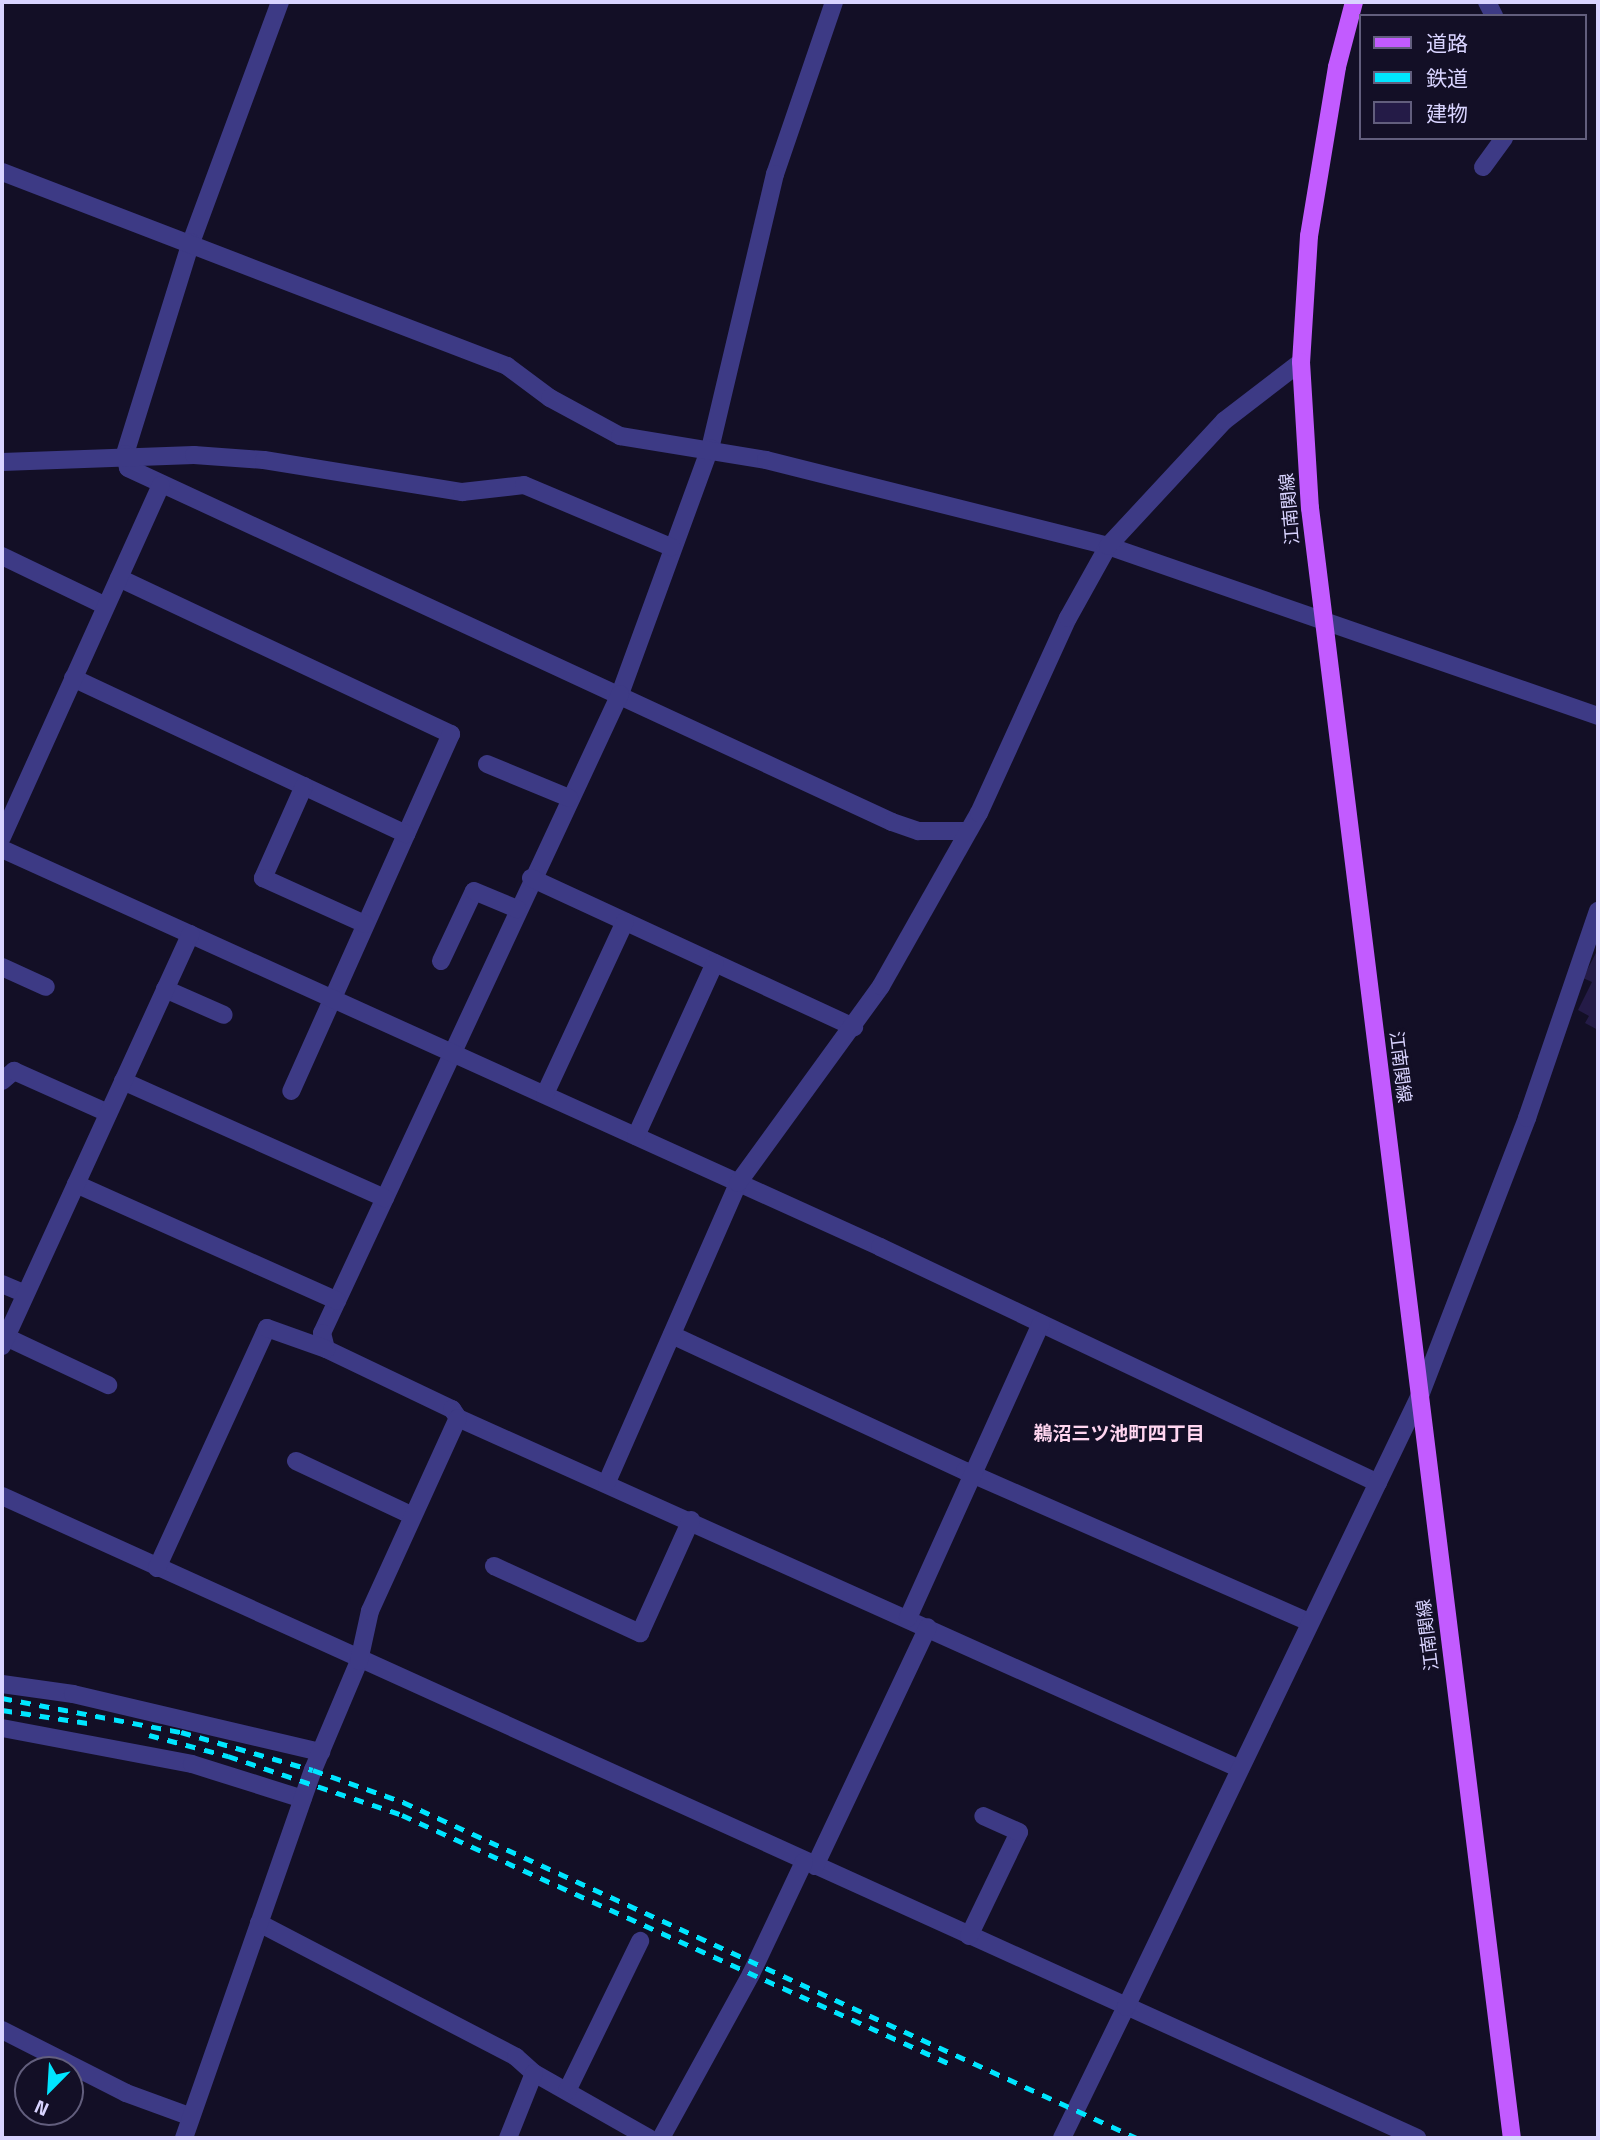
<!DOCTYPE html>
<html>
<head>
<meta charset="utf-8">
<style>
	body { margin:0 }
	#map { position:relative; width:1600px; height:2140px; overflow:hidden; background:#130f26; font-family:"Titillium Web","Noto Sans JP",sans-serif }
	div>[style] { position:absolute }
	.building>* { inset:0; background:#241b47 }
	.minor>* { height:18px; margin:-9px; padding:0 9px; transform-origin:9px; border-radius:9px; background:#3d3a85 }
	.tertiary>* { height:18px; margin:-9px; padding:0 9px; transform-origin:9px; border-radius:9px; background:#3d3a85 }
	.primary>* { height:18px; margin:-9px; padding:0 9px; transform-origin:9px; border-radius:9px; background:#c25bff }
	.rail>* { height:5px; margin-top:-2.5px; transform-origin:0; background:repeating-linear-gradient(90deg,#00e5ff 0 10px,transparent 0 19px) }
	span { translate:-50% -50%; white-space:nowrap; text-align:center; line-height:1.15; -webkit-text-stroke:6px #130f26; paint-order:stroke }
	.street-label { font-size:18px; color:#d9d4ff }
	.neighbourhood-label { font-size:19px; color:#ffd6f0; font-weight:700 }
	.frame { position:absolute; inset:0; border:4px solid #d9d4ff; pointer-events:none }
	.legend { position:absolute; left:1359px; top:14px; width:228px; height:126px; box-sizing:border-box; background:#130f26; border:2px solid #625e7d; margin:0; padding:9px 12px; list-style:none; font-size:21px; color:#d9d4ff }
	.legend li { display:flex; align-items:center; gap:14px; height:35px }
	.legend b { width:35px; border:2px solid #625e7d }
	.north { position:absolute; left:14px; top:2056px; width:70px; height:70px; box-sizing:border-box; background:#130f26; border:2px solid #625e7d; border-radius:50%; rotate:204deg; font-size:19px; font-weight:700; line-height:28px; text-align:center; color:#d9d4ff }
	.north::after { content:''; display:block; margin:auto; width:24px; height:32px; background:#00e5ff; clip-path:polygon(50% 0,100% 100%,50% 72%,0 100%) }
</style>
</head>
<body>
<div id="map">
	<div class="building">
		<i style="clip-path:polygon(1598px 949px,1598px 1030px,1585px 1023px,1589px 1016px,1578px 1010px,1592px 982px,1583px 978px)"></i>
	</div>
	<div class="minor">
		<i style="left:280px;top:2px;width:256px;rotate:110.3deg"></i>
		<i style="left:191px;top:242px;width:222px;rotate:107.3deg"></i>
		<i style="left:125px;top:454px;width:14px;rotate:78deg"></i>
		<i style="left:128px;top:468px;width:842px;rotate:24.86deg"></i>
		<i style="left:892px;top:822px;width:28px;rotate:19deg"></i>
		<i style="left:918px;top:831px;width:50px"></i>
		<i style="left:834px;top:2px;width:182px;rotate:108.9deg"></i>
		<i style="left:775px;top:174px;width:282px;rotate:103.3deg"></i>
		<i style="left:710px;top:448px;width:262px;rotate:110.1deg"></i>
		<i style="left:620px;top:694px;width:705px;rotate:115deg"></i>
		<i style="left:322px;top:1333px;width:16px;rotate:76deg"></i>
		<i style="left:326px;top:1349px;width:140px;rotate:25.5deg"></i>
		<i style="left:452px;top:1409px;width:11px;rotate:56deg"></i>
		<i style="left:458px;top:1418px;width:857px;rotate:24.17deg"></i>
		<i style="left:1487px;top:2px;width:16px;rotate:63deg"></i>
		<i style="left:1483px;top:167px;width:36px;rotate:-54deg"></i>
		<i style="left:2px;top:172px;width:541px;rotate:21.01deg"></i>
		<i style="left:507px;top:366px;width:54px;rotate:36.7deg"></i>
		<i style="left:550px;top:398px;width:80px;rotate:28.5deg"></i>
		<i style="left:620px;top:436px;width:148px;rotate:9.3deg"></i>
		<i style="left:766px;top:460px;width:353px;rotate:14.1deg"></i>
		<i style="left:1108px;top:546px;width:519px;rotate:19.13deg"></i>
		<i style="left:2px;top:462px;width:192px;rotate:-2.1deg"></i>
		<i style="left:194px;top:455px;width:70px;rotate:4.1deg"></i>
		<i style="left:264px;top:460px;width:201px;rotate:9.2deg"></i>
		<i style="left:462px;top:492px;width:62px;rotate:-6.4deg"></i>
		<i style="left:524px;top:485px;width:160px;rotate:22.9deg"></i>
		<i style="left:2px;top:556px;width:115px;rotate:25.7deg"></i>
		<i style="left:119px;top:578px;width:367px;rotate:25.2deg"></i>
		<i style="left:451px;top:734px;width:391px;rotate:114.1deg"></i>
		<i style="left:73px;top:678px;width:368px;rotate:25.1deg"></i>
		<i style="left:487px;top:764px;width:89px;rotate:22.5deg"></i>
		<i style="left:304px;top:786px;width:101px;rotate:114deg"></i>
		<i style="left:263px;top:878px;width:112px;rotate:24.3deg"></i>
		<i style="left:2px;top:837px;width:386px;rotate:-65.7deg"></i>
		<i style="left:2px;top:849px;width:964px;rotate:24.38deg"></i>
		<i style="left:880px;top:1247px;width:551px;rotate:25.36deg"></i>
		<i style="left:531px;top:878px;width:356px;rotate:24.8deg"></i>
		<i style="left:441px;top:961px;width:77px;rotate:-64.8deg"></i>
		<i style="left:474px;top:891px;width:47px;rotate:22.7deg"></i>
		<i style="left:2px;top:967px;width:48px;rotate:24.4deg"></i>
		<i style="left:165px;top:989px;width:64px;rotate:23.8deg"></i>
		<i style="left:2px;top:1081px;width:16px;rotate:-40deg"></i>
		<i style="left:14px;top:1071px;width:103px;rotate:24.1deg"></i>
		<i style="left:123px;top:1081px;width:287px;rotate:24.1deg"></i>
		<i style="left:545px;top:1094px;width:190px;rotate:-65.1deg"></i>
		<i style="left:636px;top:1136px;width:190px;rotate:-65.5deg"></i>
		<i style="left:76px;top:1184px;width:286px;rotate:24.1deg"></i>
		<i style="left:2px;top:1284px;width:25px;rotate:23deg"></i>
		<i style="left:672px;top:1335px;width:323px;rotate:24.9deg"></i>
		<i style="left:965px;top:1471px;width:376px;rotate:23.7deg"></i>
		<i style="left:6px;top:1337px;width:113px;rotate:25.2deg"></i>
		<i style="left:2px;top:1346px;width:453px;rotate:-65.4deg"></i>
		<i style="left:1421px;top:1393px;width:295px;rotate:-68.9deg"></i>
		<i style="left:1527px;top:1118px;width:219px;rotate:-71.1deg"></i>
		<i style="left:296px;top:1461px;width:129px;rotate:25.2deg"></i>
		<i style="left:607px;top:1482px;width:326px;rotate:-66.3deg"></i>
		<i style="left:738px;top:1183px;width:243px;rotate:-54deg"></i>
		<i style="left:881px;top:986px;width:199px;rotate:-60.5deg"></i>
		<i style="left:979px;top:813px;width:214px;rotate:-65.5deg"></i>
		<i style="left:1068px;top:618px;width:82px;rotate:-60.9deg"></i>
		<i style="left:1108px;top:546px;width:171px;rotate:-47.1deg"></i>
		<i style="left:1224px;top:421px;width:97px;rotate:-37.5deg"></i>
		<i style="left:2px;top:1496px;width:1554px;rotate:24.4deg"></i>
		<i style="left:494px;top:1566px;width:161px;rotate:24.7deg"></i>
		<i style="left:640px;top:1633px;width:124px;rotate:-65.7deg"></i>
		<i style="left:157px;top:1568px;width:264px;rotate:-65.4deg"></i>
		<i style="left:267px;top:1328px;width:63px;rotate:19.6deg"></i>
		<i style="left:908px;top:1618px;width:323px;rotate:-65.7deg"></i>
		<i style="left:2px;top:1684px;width:72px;rotate:8deg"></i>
		<i style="left:73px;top:1694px;width:255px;rotate:13.2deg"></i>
		<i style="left:2px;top:1728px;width:193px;rotate:10.7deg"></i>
		<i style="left:192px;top:1764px;width:116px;rotate:17.5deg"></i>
		<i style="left:815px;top:1866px;width:264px;rotate:-64.7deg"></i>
		<i style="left:259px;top:1923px;width:290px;rotate:27.5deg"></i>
		<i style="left:516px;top:2057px;width:24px;rotate:42deg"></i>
		<i style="left:534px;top:2073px;width:132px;rotate:29.5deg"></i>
		<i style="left:969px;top:1936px;width:115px;rotate:-64.3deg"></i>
		<i style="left:1019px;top:1832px;width:39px;rotate:-156deg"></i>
		<i style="left:2px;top:2030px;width:139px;rotate:26.9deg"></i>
		<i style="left:126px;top:2093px;width:67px;rotate:20.1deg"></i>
		<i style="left:567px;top:2091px;width:167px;rotate:-64deg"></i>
		<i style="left:184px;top:2138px;width:390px;rotate:-70.7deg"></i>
		<i style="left:313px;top:1770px;width:118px;rotate:-67.1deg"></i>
		<i style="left:359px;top:1661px;width:51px;rotate:-77.6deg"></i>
		<i style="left:370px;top:1611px;width:212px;rotate:-65.5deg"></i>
		<i style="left:508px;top:2138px;width:70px;rotate:-68.2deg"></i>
		<i style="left:661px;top:2138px;width:187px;rotate:-61.2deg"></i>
		<i style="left:751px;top:1974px;width:124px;rotate:-64.7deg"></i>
		<i style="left:1062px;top:2138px;width:146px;rotate:-64deg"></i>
	</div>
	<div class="tertiary">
		<i style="left:1126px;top:2007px;width:681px;rotate:-64.34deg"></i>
	</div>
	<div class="primary">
		<i style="left:1354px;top:2px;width:67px;rotate:104.7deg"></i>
		<i style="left:1337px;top:67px;width:171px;rotate:99.4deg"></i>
		<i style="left:1309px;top:236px;width:126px;rotate:93.6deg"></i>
		<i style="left:1301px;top:362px;width:146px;rotate:86.5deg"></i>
		<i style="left:1310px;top:508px;width:1642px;rotate:82.94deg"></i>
	</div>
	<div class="rail">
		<i style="left:2px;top:1698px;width:182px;rotate:10.8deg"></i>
		<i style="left:181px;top:1732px;width:137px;rotate:16.1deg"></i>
		<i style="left:313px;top:1770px;width:96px;rotate:19.6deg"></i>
		<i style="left:403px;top:1802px;width:807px;rotate:24.6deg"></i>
		<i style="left:2px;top:1710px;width:93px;rotate:8.7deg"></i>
		<i style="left:149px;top:1735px;width:82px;rotate:14.9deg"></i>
		<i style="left:228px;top:1756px;width:184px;rotate:18.7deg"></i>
		<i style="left:402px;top:1815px;width:600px;rotate:24.43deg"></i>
	</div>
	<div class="street-label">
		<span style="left:1290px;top:509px;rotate:-95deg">江南関線</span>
		<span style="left:1400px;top:1067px;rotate:83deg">江南関線</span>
		<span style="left:1428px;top:1635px;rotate:-97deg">江南関線</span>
	</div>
	<div class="neighbourhood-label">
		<span style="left:1119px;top:1433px">鵜沼三ツ池町四丁目</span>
	</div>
	<div class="frame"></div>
	<ul class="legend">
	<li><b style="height:9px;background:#c25bff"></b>道路</li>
	<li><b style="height:9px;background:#00e5ff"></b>鉄道</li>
	<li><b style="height:19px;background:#241b47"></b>建物</li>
	</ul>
	<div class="north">N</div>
</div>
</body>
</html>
